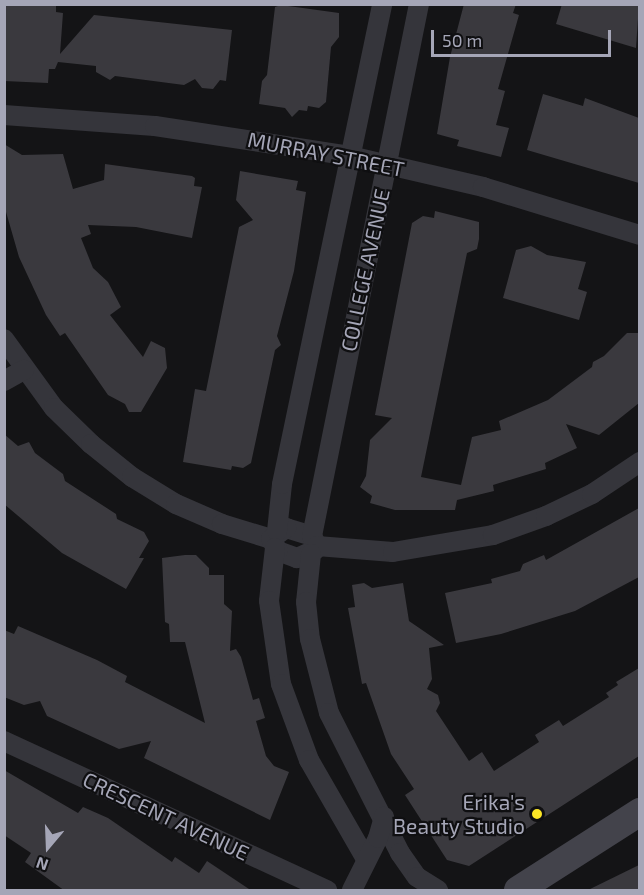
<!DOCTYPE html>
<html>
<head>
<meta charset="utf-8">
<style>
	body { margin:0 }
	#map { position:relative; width:644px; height:895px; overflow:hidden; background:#141416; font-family:"Exo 2",sans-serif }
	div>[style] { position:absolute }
	.building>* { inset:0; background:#3a393e }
	.minor>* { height:20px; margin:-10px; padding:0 10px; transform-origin:10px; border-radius:10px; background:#35353b }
	.secondary>* { height:28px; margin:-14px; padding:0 14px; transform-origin:14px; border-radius:14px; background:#43434b }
	.dots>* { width:16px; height:16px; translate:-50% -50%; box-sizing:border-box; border:3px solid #0f0f11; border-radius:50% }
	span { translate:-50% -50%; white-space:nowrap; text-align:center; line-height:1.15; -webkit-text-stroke:4.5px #0f0f11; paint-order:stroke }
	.street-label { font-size:21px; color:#a5a6b7 }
	.poi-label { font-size:21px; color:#a5a6b7 }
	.right { translate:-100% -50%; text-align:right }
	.frame { position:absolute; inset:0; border:6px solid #a5a6b7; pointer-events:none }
	.north { position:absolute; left:18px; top:817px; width:60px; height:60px; -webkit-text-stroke:4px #0f0f11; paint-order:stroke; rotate:199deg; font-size:16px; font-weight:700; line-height:24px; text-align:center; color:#a5a6b7 }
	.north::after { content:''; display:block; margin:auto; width:21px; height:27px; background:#a5a6b7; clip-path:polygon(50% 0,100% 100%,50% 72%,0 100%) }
	.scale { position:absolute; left:431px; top:30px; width:180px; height:27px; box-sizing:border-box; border:3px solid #a5a6b7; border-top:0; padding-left:8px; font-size:18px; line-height:21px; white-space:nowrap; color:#a5a6b7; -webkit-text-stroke:4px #0f0f11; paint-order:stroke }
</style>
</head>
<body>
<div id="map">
	<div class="building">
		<i style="clip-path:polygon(4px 4px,56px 4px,56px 12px,63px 13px,60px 54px,94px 15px,232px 30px,226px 81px,220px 80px,213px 89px,202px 88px,195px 79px,184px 85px,115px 76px,110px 80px,96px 72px,96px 66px,58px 62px,55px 69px,49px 69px,48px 83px,4px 81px)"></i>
		<i style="clip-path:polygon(464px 4px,516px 4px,513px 13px,519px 15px,498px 89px,505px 91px,496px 125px,509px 128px,501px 157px,457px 146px,459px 140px,437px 134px,450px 57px)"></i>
		<i style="clip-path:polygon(562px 4px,639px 4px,636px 48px,556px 24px)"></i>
		<i style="clip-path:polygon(281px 5px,339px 13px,339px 37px,331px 47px,326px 102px,319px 108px,308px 106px,307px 111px,299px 110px,292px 117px,285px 108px,259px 104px,262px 81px,267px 75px,275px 7px)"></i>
		<i style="clip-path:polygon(543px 94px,583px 106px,585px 98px,639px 118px,639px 183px,527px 150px)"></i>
		<i style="clip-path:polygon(4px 144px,22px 155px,63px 154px,73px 189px,104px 180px,105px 164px,192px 176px,195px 178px,194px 186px,202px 187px,192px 238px,136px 227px,88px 225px,91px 234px,81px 238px,93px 268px,108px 282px,121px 307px,110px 315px,143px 357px,151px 341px,165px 348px,167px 368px,141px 412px,129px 412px,125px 404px,108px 395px,65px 333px,60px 336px,46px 315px,19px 257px,4px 205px)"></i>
		<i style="clip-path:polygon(240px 171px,298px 181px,296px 190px,306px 192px,294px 271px,277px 336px,281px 345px,275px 350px,251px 463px,243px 468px,232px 466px,231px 470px,183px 462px,195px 389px,206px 391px,239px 227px,253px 220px,236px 200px)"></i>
		<i style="clip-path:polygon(435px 211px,479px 222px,479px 239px,477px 249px,467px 253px,421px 477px,461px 485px,472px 437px,501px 430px,499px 421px,548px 400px,592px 367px,593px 362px,604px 356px,627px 333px,639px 333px,639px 403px,599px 435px,566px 424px,577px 448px,545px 463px,546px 469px,493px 485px,494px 491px,457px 500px,455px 510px,395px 510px,370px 503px,372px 496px,360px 487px,366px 476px,370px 440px,392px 418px,375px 415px,412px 223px,423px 216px,434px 218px)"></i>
		<i style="clip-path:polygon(531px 246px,547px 255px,586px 262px,578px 289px,587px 292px,579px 320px,503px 298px,516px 250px)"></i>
		<i style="clip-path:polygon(4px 434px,18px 446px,29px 442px,35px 453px,63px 474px,65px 481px,116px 514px,117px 519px,144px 532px,149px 541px,139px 558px,144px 558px,126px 589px,62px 553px,4px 504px)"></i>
		<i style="clip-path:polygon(639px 508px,639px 577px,575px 611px,501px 634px,456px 643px,445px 593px,492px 583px,491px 579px,520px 571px,523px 564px,544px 555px,546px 560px)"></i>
		<i style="clip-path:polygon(185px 555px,196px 555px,209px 568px,209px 575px,224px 575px,224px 604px,232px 611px,230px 651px,236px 649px,241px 657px,253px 700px,259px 698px,265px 718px,256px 721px,266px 756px,274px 766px,289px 772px,270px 820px,144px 758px,151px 741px,119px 749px,47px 716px,40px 701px,24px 705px,4px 697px,4px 630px,14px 634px,18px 626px,97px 660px,127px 676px,125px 682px,205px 723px,185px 642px,170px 642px,169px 624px,165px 622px,162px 558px)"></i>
		<i style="clip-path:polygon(364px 583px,372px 588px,403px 583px,409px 621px,444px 645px,429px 648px,432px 679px,427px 689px,438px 695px,440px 703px,436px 711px,469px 761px,482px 752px,494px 771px,539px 742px,535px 735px,559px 720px,563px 726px,609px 697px,606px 693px,618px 685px,616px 682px,639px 668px,639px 756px,469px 866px,447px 860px,405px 795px,414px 789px,391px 754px,366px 683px,362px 684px,348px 608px,355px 607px,352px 585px)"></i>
		<i style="clip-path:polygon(4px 770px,78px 813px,83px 807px,108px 818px,172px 862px,175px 857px,199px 873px,207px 861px,252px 891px,65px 891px,25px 862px,31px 853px,4px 835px)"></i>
		<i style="clip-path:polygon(639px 865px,639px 891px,586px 891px)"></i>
	</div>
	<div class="minor">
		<i style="left:4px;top:115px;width:151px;rotate:4.2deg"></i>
		<i style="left:155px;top:126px;width:197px;rotate:8.7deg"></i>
		<i style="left:350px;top:156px;width:137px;rotate:13.1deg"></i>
		<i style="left:483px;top:187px;width:164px;rotate:17deg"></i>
		<i style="left:4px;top:339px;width:85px;rotate:54.1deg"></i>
		<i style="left:54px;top:408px;width:52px;rotate:44.2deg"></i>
		<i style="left:91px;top:444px;width:53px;rotate:38.8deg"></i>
		<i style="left:132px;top:477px;width:52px;rotate:31.5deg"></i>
		<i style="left:176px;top:504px;width:50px;rotate:23.5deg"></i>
		<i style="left:222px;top:524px;width:51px;rotate:17deg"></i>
		<i style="left:4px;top:381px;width:23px;rotate:-29deg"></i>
		<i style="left:286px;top:528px;width:27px;rotate:17deg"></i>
		<i style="left:312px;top:536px;width:11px;rotate:63deg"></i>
		<i style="left:317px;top:546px;width:4px;rotate:117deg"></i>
		<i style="left:315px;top:550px;width:20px;rotate:156deg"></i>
		<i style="left:297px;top:558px;width:20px;rotate:-160deg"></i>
		<i style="left:278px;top:551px;width:14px;rotate:-120deg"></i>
		<i style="left:271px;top:539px;width:19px;rotate:-36deg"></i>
		<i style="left:277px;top:531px;width:47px;rotate:-83.9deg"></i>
		<i style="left:282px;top:484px;width:490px;rotate:-78.2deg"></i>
		<i style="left:312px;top:536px;width:543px;rotate:-78.63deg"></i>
		<i style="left:317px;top:546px;width:76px;rotate:4.5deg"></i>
		<i style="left:393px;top:552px;width:101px;rotate:-9.6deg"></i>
		<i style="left:493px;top:535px;width:56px;rotate:-19.7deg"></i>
		<i style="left:546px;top:516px;width:51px;rotate:-25.6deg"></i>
		<i style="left:592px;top:494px;width:58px;rotate:-33.7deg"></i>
		<i style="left:275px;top:548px;width:53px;rotate:96.5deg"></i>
		<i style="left:269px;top:601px;width:84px;rotate:81.8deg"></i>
		<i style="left:281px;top:684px;width:81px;rotate:69.8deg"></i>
		<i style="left:309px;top:760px;width:114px;rotate:60.1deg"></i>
		<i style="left:311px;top:554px;width:48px;rotate:95.9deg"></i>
		<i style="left:306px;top:602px;width:37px;rotate:84deg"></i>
		<i style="left:310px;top:639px;width:76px;rotate:75.6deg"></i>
		<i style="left:329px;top:713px;width:157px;rotate:63.1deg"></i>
		<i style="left:400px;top:853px;width:29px;rotate:55deg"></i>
		<i style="left:417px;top:877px;width:25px;rotate:32deg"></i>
		<i style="left:4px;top:741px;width:356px;rotate:24.8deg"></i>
		<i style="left:352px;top:890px;width:58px;rotate:-63.4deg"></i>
		<i style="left:378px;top:838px;width:22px;rotate:-74deg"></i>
	</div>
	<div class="secondary">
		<i style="left:518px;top:890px;width:145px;rotate:-32.6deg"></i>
	</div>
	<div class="dots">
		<i style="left:537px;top:814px;background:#fce626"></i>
	</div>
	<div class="street-label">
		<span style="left:326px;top:154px;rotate:11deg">MURRAY STREET</span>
		<span style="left:365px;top:270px;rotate:-78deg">COLLEGE AVENUE</span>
		<span style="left:166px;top:816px;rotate:25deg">CRESCENT AVENUE</span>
	</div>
	<div class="poi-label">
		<span class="right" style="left:525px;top:814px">Erika's<br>Beauty Studio</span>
	</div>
	<div class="frame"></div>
	<div class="north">N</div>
	<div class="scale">50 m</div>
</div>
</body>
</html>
